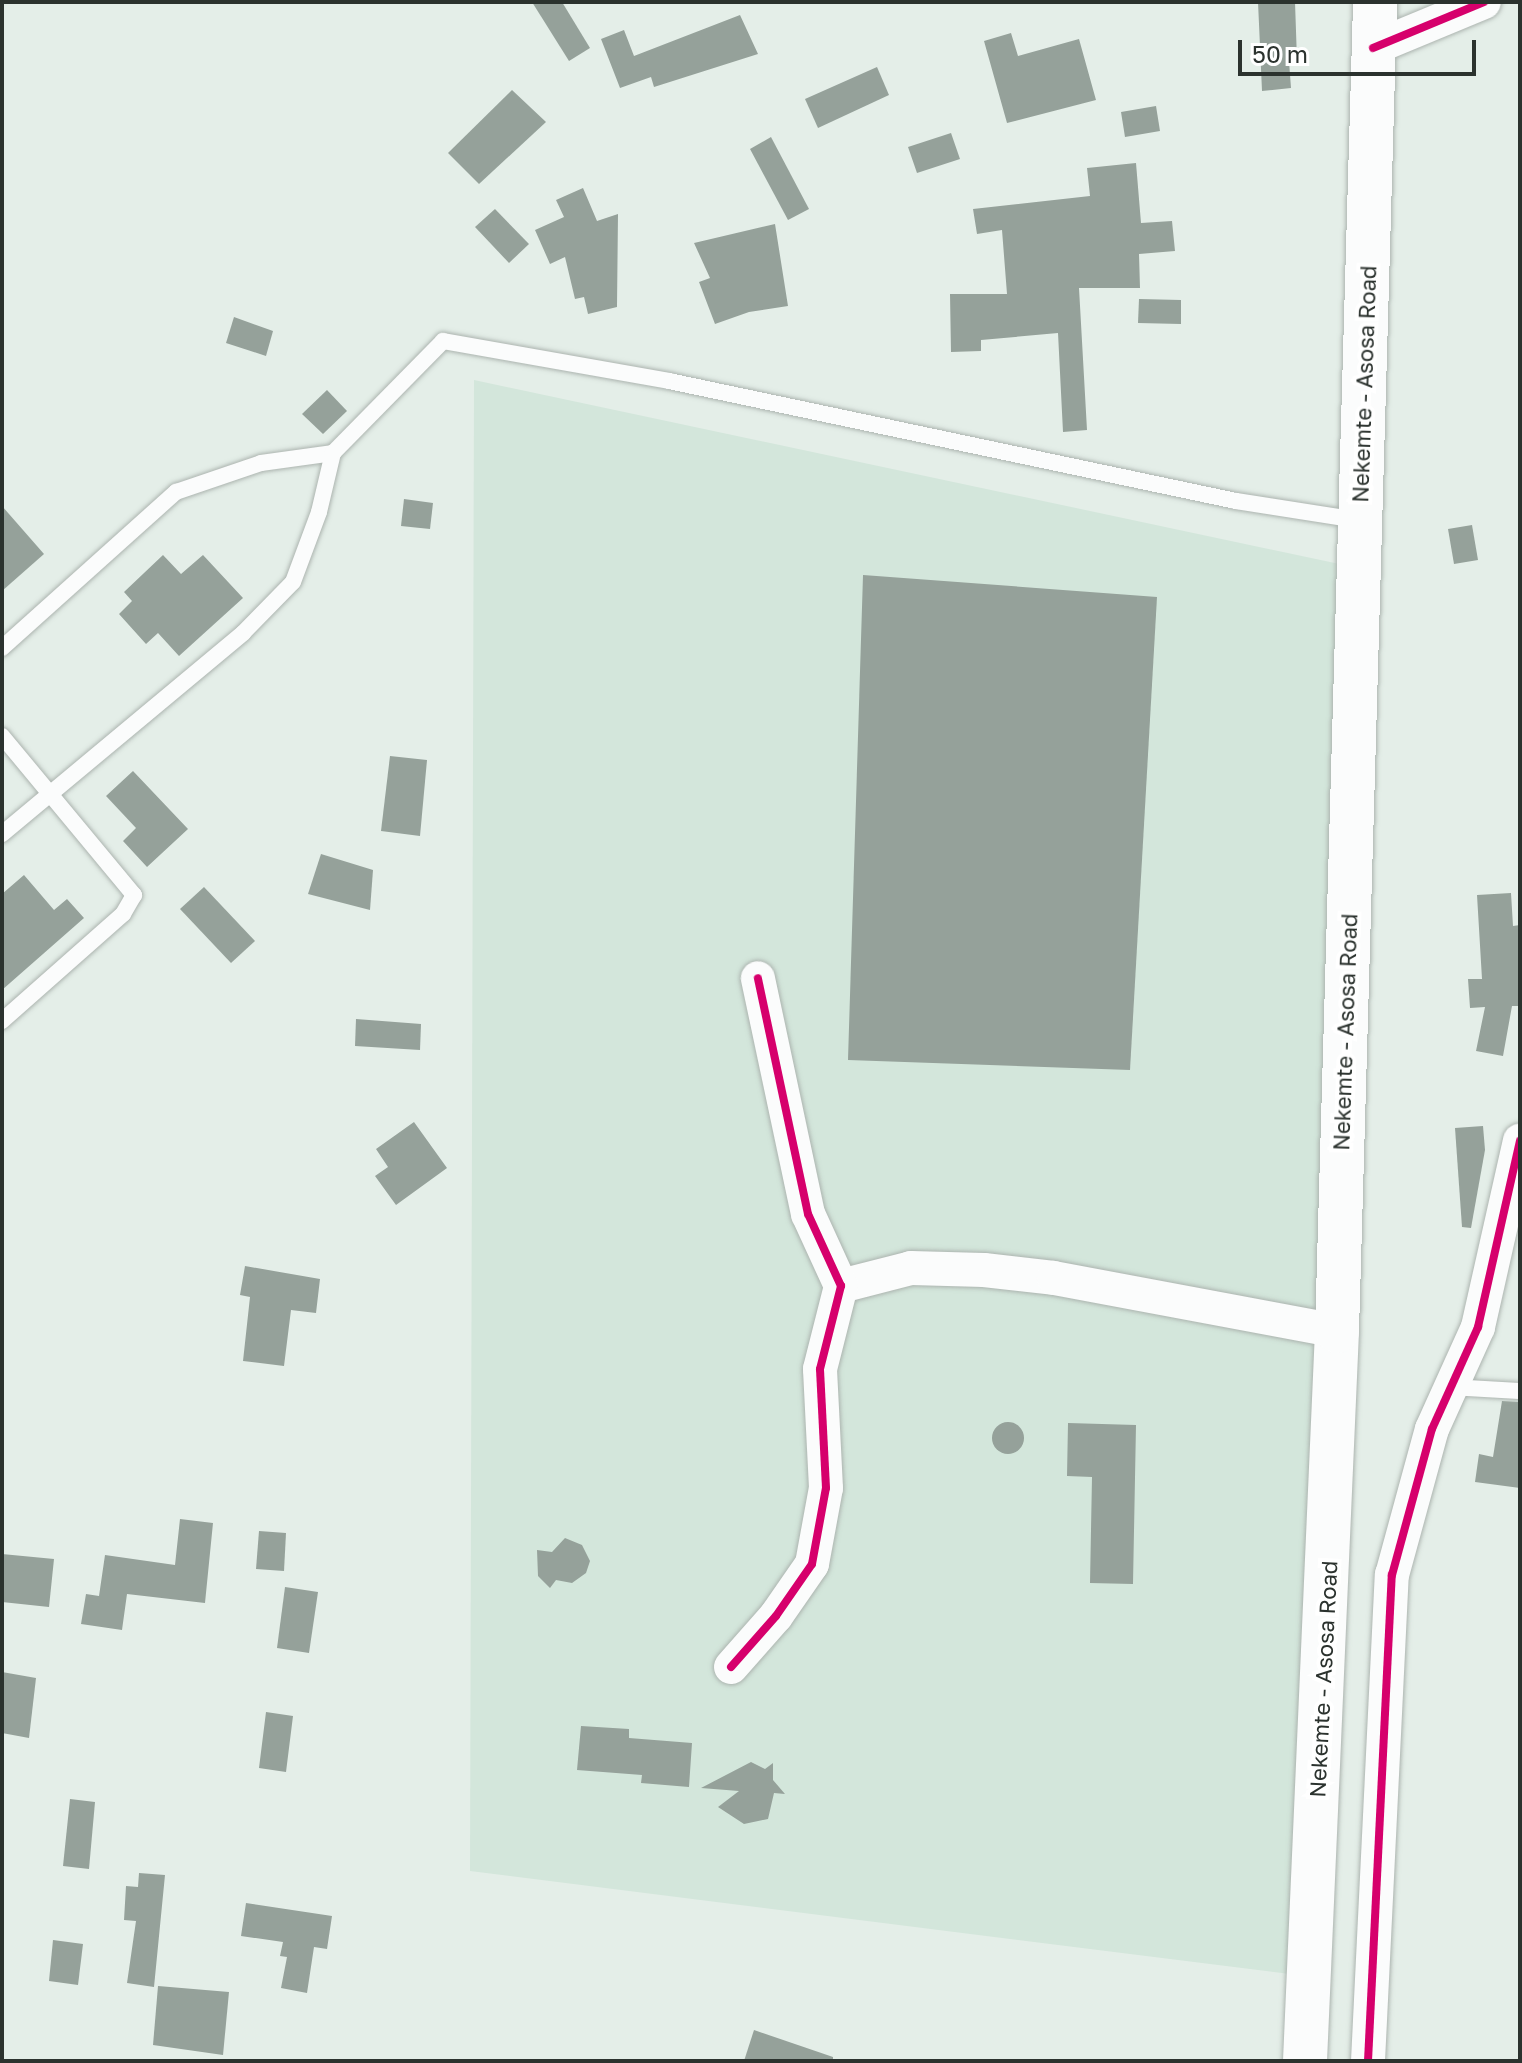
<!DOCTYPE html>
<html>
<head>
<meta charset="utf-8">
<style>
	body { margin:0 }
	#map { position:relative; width:1522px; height:2063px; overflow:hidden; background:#e4eee8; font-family:"Golos Text",sans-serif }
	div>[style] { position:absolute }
	.built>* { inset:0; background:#d3e6db }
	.building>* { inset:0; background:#95a19a }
	.round { border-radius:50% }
	.roads { filter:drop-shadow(0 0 2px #acb4af) drop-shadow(0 0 2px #acb4af) }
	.lane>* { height:16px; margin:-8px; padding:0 8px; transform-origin:8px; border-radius:8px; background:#fbfcfc }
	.street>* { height:34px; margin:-17px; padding:0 17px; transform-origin:17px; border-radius:17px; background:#fbfcfc }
	.highway>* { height:44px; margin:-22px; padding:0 22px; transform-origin:22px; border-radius:22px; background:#fbfcfc }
	.cycleway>* { height:8px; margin:-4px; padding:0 4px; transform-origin:4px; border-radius:4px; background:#d6006c }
	span { translate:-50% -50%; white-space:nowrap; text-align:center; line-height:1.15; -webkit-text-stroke:8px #fff; paint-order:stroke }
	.street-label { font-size:22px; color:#2b322e }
	.frame { position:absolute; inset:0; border:4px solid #2b322e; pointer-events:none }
	.scale { position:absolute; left:1238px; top:40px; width:238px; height:36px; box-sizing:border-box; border:4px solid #2b322e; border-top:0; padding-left:10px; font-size:24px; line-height:28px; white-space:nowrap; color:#2b322e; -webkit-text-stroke:6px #fff; paint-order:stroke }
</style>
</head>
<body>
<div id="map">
	<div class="built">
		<i style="clip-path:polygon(474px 380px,1377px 572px,1321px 1978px,470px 1871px)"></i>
	</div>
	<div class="building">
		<i style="clip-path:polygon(532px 2px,562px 2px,590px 48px,569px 61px)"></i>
		<i style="clip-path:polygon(1258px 2px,1295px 2px,1297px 60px,1289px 61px,1291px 88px,1262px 91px)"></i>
		<i style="clip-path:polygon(740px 15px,758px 54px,654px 87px,651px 77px,620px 88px,601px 39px,624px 30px,634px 56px)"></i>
		<i style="clip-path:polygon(1011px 33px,1018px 56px,1079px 39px,1096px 100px,1007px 123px,984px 41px)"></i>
		<i style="clip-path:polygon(877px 67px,889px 95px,818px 128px,805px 99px)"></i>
		<i style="clip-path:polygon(512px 90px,546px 122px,479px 184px,448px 153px)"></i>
		<i style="clip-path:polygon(1156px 106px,1160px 131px,1125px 137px,1121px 112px)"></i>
		<i style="clip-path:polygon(951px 133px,960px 159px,917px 173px,908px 147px)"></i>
		<i style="clip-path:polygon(771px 137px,809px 209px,788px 220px,750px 149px)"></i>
		<i style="clip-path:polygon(1136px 163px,1141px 223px,1172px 221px,1175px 251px,1139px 254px,1140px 288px,1079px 288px,1087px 430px,1063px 432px,1058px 333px,981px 340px,981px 351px,951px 352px,950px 294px,1007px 294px,1002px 230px,977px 234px,973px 209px,1090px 196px,1087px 168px)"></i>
		<i style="clip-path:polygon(583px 188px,597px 221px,618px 214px,617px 307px,588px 314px,584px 297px,575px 299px,565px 257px,550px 264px,535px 230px,564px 217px,556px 200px)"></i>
		<i style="clip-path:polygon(495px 209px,529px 244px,509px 263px,475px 227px)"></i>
		<i style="clip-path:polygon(775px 224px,788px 306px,749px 312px,715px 324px,699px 282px,710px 278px,694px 243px)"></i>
		<i style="clip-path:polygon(1139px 299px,1181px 300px,1181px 324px,1138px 323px)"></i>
		<i style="clip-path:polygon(234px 317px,273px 331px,266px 356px,226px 343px)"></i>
		<i style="clip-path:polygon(327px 390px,347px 411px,323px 434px,302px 414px)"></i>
		<i style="clip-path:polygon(404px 499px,433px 503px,430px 529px,401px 526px)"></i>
		<i style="clip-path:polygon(2px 506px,44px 554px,2px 591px)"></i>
		<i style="clip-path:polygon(1472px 525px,1478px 560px,1454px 564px,1448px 529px)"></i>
		<i style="clip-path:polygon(163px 555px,181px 574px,203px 555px,243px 598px,179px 656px,158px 633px,146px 644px,119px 614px,132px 601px,124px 592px)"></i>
		<i style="clip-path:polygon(863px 575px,1157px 597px,1130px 1070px,848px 1060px)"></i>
		<i style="clip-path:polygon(390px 756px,427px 760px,420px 836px,381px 831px)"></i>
		<i style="clip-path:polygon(133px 771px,188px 829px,147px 867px,123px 841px,136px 828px,106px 796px)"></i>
		<i style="clip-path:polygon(321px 854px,373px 870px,370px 910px,308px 894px)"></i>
		<i style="clip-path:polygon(24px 875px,54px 910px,67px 899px,84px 918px,2px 990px,2px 894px)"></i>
		<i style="clip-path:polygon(204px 887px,255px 941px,231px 963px,180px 909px)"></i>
		<i style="clip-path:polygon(1511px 893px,1513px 926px,1520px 925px,1519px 1006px,1512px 1006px,1503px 1056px,1476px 1051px,1485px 1007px,1470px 1008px,1468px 979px,1482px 979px,1477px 895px)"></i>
		<i style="clip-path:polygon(356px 1019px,421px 1024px,420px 1050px,355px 1046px)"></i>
		<i style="clip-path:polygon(414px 1122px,447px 1168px,396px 1205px,375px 1176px,388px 1167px,376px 1149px)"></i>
		<i style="clip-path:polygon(1483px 1126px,1485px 1150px,1471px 1228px,1462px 1227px,1455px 1128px)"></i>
		<i style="clip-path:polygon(245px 1266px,320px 1279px,316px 1313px,291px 1310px,284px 1366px,243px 1361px,250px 1297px,240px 1295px)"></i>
		<i style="clip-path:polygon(1502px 1401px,1520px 1402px,1520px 1488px,1475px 1482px,1479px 1454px,1493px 1457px)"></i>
		<i class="round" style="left:992px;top:1422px;width:32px;height:32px"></i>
		<i style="clip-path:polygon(1068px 1423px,1136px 1425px,1133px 1584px,1090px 1583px,1092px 1477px,1067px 1476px)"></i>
		<i style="clip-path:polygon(180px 1519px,213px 1523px,205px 1603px,127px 1594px,122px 1630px,81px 1624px,86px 1594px,99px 1596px,105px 1555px,175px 1565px)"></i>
		<i style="clip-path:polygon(259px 1531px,286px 1533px,284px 1571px,256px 1569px)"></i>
		<i style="clip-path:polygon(565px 1538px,582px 1545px,590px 1561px,586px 1573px,572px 1583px,556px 1580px,550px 1588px,538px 1576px,537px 1550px,552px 1552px)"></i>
		<i style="clip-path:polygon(2px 1554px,54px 1559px,49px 1607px,2px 1602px)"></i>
		<i style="clip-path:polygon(285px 1587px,318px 1592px,309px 1653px,277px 1648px)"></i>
		<i style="clip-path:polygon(2px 1672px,36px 1678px,29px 1738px,2px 1733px)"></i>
		<i style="clip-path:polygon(266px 1712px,293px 1716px,286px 1772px,259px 1768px)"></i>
		<i style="clip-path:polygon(581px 1726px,629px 1729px,629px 1738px,692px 1743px,689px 1787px,641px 1783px,642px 1775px,577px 1770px)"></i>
		<i style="clip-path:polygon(751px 1762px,765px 1769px,773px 1763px,773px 1780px,785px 1794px,774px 1793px,768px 1819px,744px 1824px,718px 1807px,739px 1791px,701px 1788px)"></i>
		<i style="clip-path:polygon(70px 1799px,95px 1802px,89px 1869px,63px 1866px)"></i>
		<i style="clip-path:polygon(139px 1873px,165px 1875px,154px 1987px,127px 1983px,136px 1921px,124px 1920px,126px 1886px,138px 1887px)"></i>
		<i style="clip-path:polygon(246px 1903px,332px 1916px,327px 1949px,314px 1947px,307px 1993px,281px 1988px,287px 1957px,280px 1956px,283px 1942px,241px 1936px)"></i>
		<i style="clip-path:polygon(53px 1940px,83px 1944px,78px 1985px,49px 1981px)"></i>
		<i style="clip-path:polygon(158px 1986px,229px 1992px,223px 2055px,153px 2045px)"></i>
		<i style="clip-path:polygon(754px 2030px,833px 2057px,833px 2061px,744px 2061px)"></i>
	</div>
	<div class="roads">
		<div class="lane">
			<i style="left:2px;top:648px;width:234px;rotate:-41.9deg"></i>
			<i style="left:176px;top:492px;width:90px;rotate:-18.8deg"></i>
			<i style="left:261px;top:463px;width:73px;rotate:-7.9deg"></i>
			<i style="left:333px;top:453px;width:157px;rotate:-45.5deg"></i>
			<i style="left:443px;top:341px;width:230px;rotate:10deg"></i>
			<i style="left:669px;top:381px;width:580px;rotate:11.95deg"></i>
			<i style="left:1236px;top:501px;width:123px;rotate:8.9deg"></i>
			<i style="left:2px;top:736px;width:207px;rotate:50.3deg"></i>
			<i style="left:134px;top:895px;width:22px;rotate:120deg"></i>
			<i style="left:123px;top:914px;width:162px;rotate:138.5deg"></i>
			<i style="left:2px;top:834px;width:314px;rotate:-39.8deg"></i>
			<i style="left:243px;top:633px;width:71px;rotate:-45.6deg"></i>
			<i style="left:293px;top:582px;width:75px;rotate:-69.6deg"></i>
			<i style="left:319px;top:512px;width:61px;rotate:-76.7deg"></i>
			<i style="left:1449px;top:1387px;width:71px;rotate:3.2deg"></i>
		</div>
		<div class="street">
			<i style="left:1373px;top:48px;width:120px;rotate:-22.5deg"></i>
			<i style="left:841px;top:1286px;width:72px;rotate:-14.4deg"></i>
			<i style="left:911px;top:1268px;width:73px;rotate:1.6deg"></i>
			<i style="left:984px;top:1270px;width:70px;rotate:6.5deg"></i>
			<i style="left:1054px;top:1278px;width:288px;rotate:10.6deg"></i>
			<i style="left:731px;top:1667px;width:68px;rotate:-48.6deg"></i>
			<i style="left:776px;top:1616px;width:63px;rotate:-55.3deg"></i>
			<i style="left:812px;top:1564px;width:77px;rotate:-79.6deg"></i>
			<i style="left:826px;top:1488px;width:119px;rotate:-92.9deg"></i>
			<i style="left:820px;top:1369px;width:86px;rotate:-75.8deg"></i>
			<i style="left:841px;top:1286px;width:79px;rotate:-114.6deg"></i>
			<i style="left:808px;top:1214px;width:241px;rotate:-102deg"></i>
			<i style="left:1368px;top:2061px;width:487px;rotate:-87.2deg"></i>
			<i style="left:1392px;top:1575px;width:151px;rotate:-74.7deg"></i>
			<i style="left:1432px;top:1429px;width:112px;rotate:-65.7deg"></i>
			<i style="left:1478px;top:1327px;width:191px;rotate:-77.3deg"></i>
		</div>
		<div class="highway">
			<i style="left:1305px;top:2061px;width:731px;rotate:-87.49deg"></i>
			<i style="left:1337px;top:1331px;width:1330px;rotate:-88.36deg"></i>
		</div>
	</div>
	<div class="cycleway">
		<i style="left:1373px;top:48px;width:120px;rotate:-22.5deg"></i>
		<i style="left:731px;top:1667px;width:68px;rotate:-48.6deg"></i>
		<i style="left:776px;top:1616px;width:63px;rotate:-55.3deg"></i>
		<i style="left:812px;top:1564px;width:77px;rotate:-79.6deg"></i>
		<i style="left:826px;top:1488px;width:119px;rotate:-92.9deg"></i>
		<i style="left:820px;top:1369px;width:86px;rotate:-75.8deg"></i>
		<i style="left:841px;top:1286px;width:79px;rotate:-114.6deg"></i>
		<i style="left:808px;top:1214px;width:241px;rotate:-102deg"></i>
		<i style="left:1368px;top:2061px;width:487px;rotate:-87.2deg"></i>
		<i style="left:1392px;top:1575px;width:151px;rotate:-74.7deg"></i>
		<i style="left:1432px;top:1429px;width:112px;rotate:-65.7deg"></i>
		<i style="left:1478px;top:1327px;width:191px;rotate:-77.3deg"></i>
	</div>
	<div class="street-label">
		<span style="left:1364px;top:384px;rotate:-88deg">Nekemte - Asosa Road</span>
		<span style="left:1345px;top:1032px;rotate:-88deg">Nekemte - Asosa Road</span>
		<span style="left:1323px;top:1679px;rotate:-87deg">Nekemte - Asosa Road</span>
	</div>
	<div class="frame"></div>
	<div class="scale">50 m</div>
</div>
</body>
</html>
